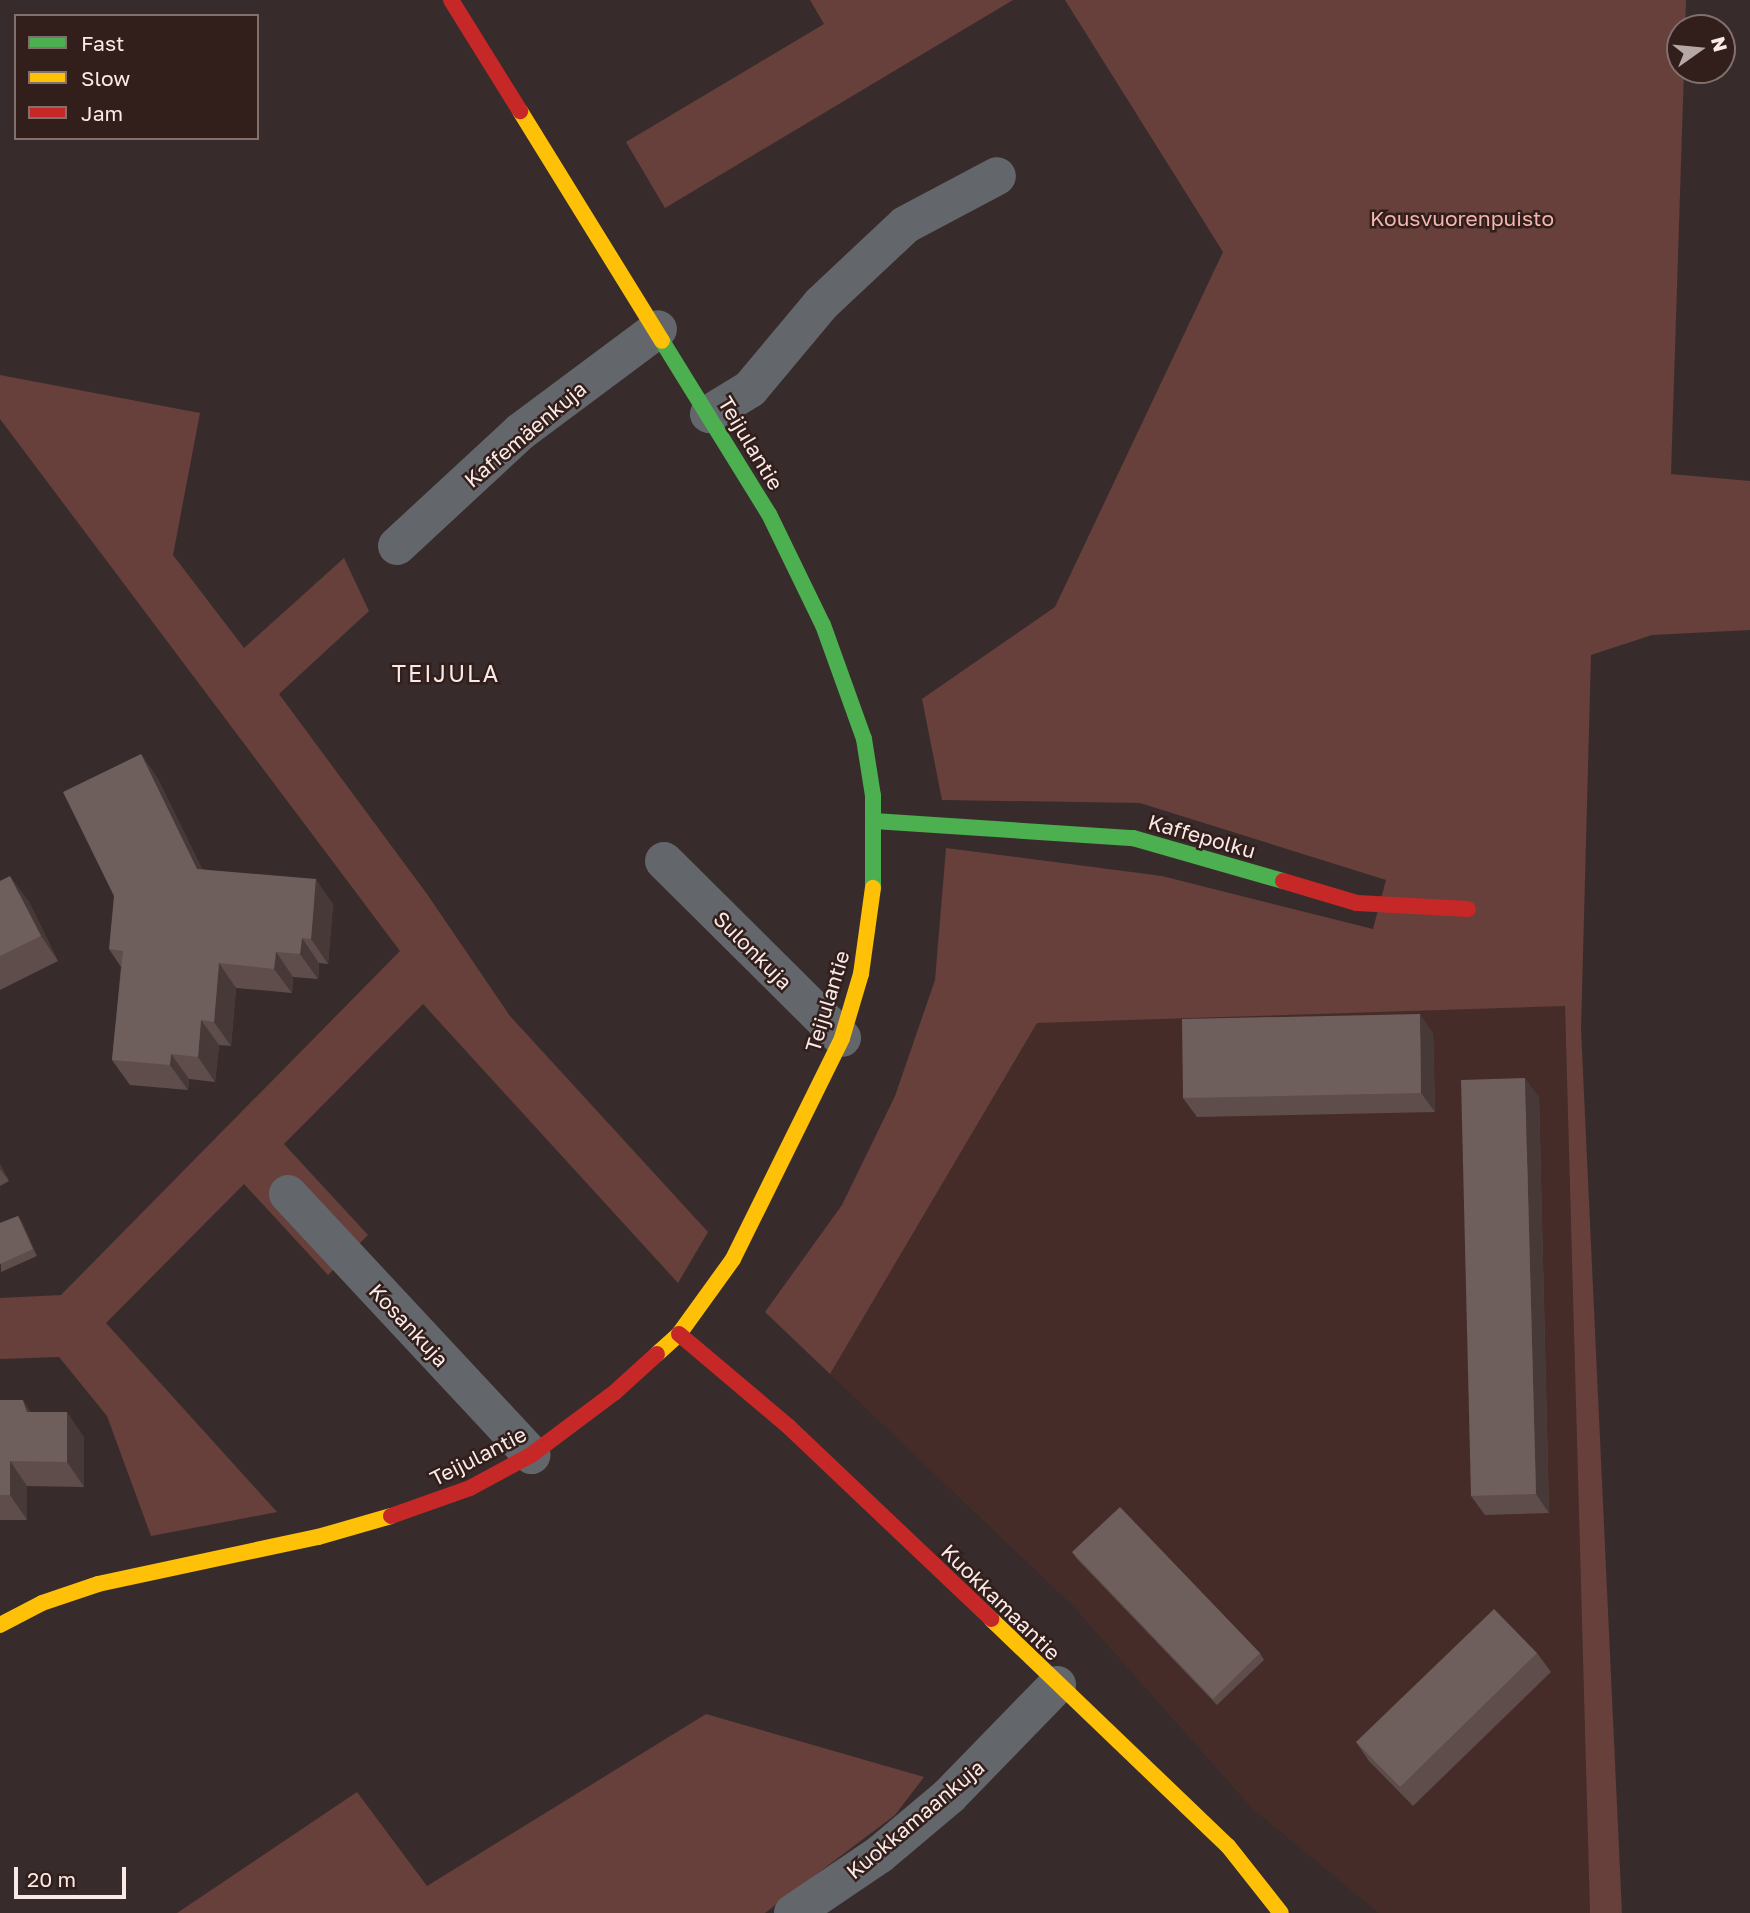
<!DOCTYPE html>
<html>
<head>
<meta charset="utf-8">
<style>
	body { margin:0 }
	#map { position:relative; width:1750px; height:1913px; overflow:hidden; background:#372c2b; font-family:"Golos Text",sans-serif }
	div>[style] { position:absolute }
	.built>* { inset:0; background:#452c28 }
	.green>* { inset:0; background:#673f3b }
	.street>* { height:38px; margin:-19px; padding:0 19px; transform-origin:19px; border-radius:19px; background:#63676b }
	.fast>* { height:16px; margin:-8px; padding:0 8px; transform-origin:8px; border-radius:8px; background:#4caf50 }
	.slow>* { height:16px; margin:-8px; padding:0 8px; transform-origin:8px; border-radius:8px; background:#ffc107 }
	.jam>* { height:16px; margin:-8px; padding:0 8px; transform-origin:8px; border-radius:8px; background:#c62828 }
	.wall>* { inset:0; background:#5e4d4b }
	.shaded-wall>* { inset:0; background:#473937 }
	.building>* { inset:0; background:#6e5e5c }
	span { translate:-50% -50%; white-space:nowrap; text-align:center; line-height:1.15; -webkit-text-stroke:5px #321e1b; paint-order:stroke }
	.park-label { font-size:21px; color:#f3b5ad }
	.street-label { font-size:21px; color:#f9eae8 }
	.neighbourhood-label { font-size:23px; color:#f9eae8; letter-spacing:2px }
	.legend { position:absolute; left:14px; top:14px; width:245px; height:126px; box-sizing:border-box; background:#321e1b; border:2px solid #82706d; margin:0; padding:9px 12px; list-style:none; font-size:21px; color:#f9eae8 }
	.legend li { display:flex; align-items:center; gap:14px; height:35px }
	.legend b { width:35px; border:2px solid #82706d }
	.north { position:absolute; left:1666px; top:14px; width:70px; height:70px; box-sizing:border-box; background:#321e1b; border:2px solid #82706d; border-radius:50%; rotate:75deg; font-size:19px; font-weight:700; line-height:28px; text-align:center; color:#f9eae8 }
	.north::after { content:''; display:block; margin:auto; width:24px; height:32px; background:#b5a8a6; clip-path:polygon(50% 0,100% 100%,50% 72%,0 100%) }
	.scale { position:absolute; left:14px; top:1867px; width:112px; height:32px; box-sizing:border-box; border:4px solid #f9eae8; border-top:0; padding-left:9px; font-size:21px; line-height:24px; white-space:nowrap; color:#f9eae8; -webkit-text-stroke:5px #321e1b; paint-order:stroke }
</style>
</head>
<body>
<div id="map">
	<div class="built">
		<i style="clip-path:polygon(1565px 1005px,1590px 1913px,1379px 1913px,1252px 1808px,1074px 1607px,830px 1374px,1037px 1023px)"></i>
	</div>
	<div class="green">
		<i style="clip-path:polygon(810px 0,1013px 0,665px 208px,626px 142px,824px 24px)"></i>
		<i style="clip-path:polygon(1065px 0,1686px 0,1685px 28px,1680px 28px,1680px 70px,1684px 70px,1671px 474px,1750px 481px,1750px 630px,1652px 635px,1591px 655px,1581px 1029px,1622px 1913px,1590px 1913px,1565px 1006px,1037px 1023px,830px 1374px,765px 1312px,842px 1205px,895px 1096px,935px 980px,946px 848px,1162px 876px,1373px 929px,1386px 880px,1140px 803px,942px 800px,922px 699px,1055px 607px,1223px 252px)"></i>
		<i style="clip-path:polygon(0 375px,200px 413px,173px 555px,244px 648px,344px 558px,369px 611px,279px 694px,427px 894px,510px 1016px,708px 1232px,678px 1283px,423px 1004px,284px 1144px,368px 1235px,328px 1275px,244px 1184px,106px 1323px,277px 1512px,151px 1536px,107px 1416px,59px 1357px,0 1359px,0 1298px,61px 1295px,400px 951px,0 419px)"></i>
		<i style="clip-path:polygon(706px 1714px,924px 1777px,895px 1815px,765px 1913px,177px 1913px,357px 1792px,427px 1886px)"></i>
	</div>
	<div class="street">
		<i style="left:709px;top:414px;width:48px;rotate:-31.4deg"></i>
		<i style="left:750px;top:389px;width:111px;rotate:-50.1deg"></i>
		<i style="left:821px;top:304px;width:115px;rotate:-43.2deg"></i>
		<i style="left:905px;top:225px;width:104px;rotate:-28deg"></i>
		<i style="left:397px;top:546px;width:168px;rotate:-42.8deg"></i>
		<i style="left:520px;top:432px;width:172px;rotate:-36.7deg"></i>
		<i style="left:664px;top:861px;width:251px;rotate:44.8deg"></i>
		<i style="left:288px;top:1194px;width:357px;rotate:47deg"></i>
		<i style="left:793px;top:1913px;width:104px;rotate:-34deg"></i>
		<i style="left:879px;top:1855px;width:92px;rotate:-40.1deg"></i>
		<i style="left:949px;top:1796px;width:155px;rotate:-45.8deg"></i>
	</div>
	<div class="fast">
		<i style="left:662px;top:341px;width:203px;rotate:58.3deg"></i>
		<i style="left:769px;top:514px;width:123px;rotate:64.1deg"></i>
		<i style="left:823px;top:625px;width:121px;rotate:70.2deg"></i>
		<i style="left:864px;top:739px;width:58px;rotate:81deg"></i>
		<i style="left:873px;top:796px;width:92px;rotate:90deg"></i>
		<i style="left:874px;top:821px;width:260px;rotate:3.8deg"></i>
		<i style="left:1133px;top:838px;width:156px;rotate:16deg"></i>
	</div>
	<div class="slow">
		<i style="left:520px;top:111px;width:270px;rotate:58.3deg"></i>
		<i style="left:657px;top:1354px;width:30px;rotate:-42deg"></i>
		<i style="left:679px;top:1334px;width:92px;rotate:-54.2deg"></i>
		<i style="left:733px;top:1259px;width:246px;rotate:-63.7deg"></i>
		<i style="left:842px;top:1038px;width:67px;rotate:-73.5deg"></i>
		<i style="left:861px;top:974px;width:87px;rotate:-82.1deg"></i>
		<i style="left:991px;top:1619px;width:328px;rotate:43.8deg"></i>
		<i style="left:1228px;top:1846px;width:85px;rotate:51.7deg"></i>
		<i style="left:0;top:1625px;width:47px;rotate:-27.6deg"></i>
		<i style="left:42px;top:1603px;width:59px;rotate:-18.7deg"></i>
		<i style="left:98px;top:1584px;width:225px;rotate:-12.1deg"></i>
		<i style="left:318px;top:1537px;width:76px;rotate:-16deg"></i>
	</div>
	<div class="jam">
		<i style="left:451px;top:0;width:131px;rotate:58.1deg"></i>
		<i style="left:1283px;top:881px;width:77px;rotate:16.6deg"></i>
		<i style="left:1357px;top:903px;width:111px;rotate:3.1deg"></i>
		<i style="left:679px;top:1334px;width:144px;rotate:40.2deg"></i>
		<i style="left:789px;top:1427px;width:279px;rotate:43.5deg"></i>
		<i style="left:391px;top:1516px;width:84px;rotate:-19.5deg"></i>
		<i style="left:470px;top:1488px;width:69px;rotate:-28.4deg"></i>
		<i style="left:531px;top:1455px;width:104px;rotate:-36.8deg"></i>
		<i style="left:614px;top:1393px;width:58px;rotate:-42.2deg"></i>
	</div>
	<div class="wall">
		<i style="clip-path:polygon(141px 754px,158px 779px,202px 869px,333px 904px,328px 964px,319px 963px,318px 979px,293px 977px,292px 993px,236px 988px,231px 1046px,219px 1045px,215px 1082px,189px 1079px,188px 1090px,130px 1085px,112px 1060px,121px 967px,109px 949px)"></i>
		<i style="clip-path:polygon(0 881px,28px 900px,58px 961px,0 990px)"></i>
		<i style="clip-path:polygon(1433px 1033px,1435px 1112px,1197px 1117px,1183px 1098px)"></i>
		<i style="clip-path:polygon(1539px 1097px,1549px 1513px,1485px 1515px,1471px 1496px)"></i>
		<i style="clip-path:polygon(0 1164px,9px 1181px,0 1186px)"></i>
		<i style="clip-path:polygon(18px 1216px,22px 1222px,37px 1256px,1px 1272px,0 1223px)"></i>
		<i style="clip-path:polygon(0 1400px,31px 1412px,84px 1437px,84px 1487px,27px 1486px,27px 1520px,0 1520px)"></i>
		<i style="clip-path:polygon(1072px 1552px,1260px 1653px,1264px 1660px,1217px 1705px,1077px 1559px)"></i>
		<i style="clip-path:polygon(1537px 1653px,1551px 1672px,1413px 1806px,1369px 1761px,1356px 1742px)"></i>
	</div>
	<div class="shaded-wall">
		<i style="clip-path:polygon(141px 754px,158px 779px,214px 894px,197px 869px)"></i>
		<i style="clip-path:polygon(10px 876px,28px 900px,58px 961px,41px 936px)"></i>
		<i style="clip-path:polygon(316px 879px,333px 904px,328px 964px,311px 939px)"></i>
		<i style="clip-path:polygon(302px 938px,319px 963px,318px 979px,300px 954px)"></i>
		<i style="clip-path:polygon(276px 952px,293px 977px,292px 993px,274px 969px)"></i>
		<i style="clip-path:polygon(219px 963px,236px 988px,231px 1046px,214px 1022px)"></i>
		<i style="clip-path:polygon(1420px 1014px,1433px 1033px,1435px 1112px,1421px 1093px)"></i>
		<i style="clip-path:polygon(201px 1020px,219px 1045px,215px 1082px,198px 1057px)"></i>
		<i style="clip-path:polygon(171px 1054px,189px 1079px,188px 1090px,170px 1065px)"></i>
		<i style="clip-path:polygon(1525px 1078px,1539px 1097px,1549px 1513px,1536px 1494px)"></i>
		<i style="clip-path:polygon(0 1164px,9px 1181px,0 1169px)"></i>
		<i style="clip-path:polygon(18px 1216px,22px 1222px,37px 1256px,33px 1249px)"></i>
		<i style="clip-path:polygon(23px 1400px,40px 1425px,27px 1412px)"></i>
		<i style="clip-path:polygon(67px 1412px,84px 1437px,84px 1487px,67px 1462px)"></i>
		<i style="clip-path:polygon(10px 1461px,27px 1486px,27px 1520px,10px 1495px)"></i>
	</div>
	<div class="building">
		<i style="clip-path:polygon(141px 754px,197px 869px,316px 879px,311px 939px,302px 938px,300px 954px,276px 952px,274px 969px,219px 963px,214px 1022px,201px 1020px,198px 1057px,171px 1054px,170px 1065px,112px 1060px,123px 951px,109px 949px,114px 896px,63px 792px)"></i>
		<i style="clip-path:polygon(10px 876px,41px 936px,0 956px,0 881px)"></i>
		<i style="clip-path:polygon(1420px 1014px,1421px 1093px,1183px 1098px,1182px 1019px)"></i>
		<i style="clip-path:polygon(1525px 1078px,1536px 1494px,1471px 1496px,1461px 1080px)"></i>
		<i style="clip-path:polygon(18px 1216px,33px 1249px,0 1264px,0 1223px)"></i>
		<i style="clip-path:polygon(0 1400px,23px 1400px,27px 1412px,67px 1412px,67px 1462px,10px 1461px,10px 1495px,0 1495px)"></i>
		<i style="clip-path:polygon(1120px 1507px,1260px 1653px,1213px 1699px,1072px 1552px)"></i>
		<i style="clip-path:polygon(1494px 1609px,1537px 1653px,1400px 1787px,1356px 1742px)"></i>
	</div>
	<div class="park-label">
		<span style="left:1462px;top:218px">Kousvuorenpuisto</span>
	</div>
	<div class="street-label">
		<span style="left:525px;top:434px;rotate:-40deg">Kaffemäenkuja</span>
		<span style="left:751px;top:443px;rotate:59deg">Teijulantie</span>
		<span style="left:1202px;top:836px;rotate:16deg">Kaffepolku</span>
		<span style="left:753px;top:950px;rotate:45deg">Sulonkuja</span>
		<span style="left:827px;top:1001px;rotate:-73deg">Teijulantie</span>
		<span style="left:409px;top:1325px;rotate:47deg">Kosankuja</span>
		<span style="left:478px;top:1456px;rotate:-27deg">Teijulantie</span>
		<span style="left:1001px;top:1602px;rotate:44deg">Kuokkamaantie</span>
		<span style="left:915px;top:1819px;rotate:-40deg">Kuokkamaankuja</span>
	</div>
	<div class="neighbourhood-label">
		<span style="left:446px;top:673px">TEIJULA</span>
	</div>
	<ul class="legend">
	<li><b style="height:9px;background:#4caf50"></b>Fast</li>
	<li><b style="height:9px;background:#ffc107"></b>Slow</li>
	<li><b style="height:9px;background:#c62828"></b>Jam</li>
	</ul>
	<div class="north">N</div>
	<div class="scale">20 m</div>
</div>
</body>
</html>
